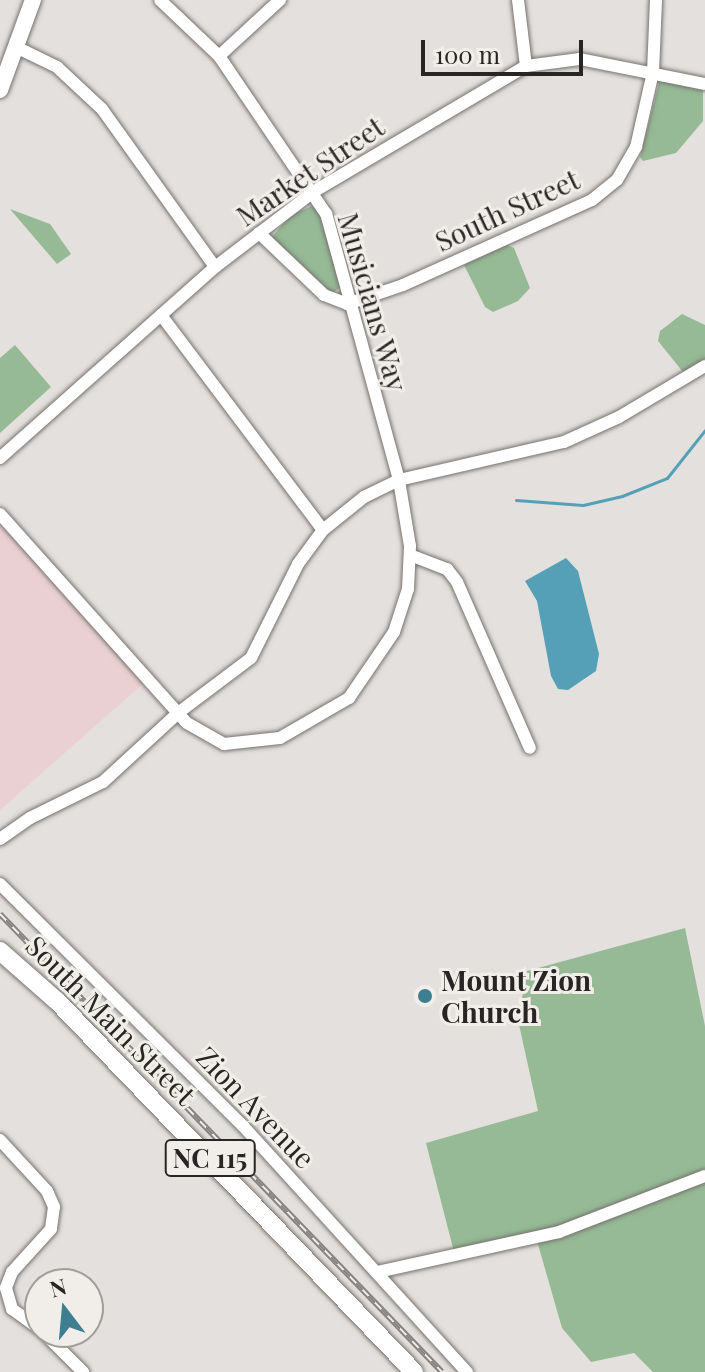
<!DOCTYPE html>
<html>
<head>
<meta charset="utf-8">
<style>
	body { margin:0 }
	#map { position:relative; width:705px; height:1372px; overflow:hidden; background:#e4e0dd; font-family:"Playfair Display",serif }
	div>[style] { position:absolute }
	.commercial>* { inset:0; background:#ead0d3 }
	.green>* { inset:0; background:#96ba95 }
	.water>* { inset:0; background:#55a0b7 }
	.stream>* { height:3px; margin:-1.5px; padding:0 1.5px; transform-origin:1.5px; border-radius:1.5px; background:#55a0b7 }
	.roads { filter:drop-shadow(0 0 2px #75726f) drop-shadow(0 0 2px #75726f) }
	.street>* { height:12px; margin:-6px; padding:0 6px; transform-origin:6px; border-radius:6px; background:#fff }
	.secondary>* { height:16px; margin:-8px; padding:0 8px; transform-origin:8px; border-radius:8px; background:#fff }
	.primary>* { height:18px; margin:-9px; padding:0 9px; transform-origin:9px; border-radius:9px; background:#fff }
	.rail>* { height:6px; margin-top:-3px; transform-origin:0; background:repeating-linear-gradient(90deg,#f1eeea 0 9px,#868482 0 18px); box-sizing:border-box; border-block:2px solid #868482 }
	.dots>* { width:22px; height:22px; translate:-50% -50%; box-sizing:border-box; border:4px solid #f1eeea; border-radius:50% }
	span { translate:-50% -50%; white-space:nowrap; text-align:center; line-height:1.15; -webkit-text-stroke:6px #f1eeea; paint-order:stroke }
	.shield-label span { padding:2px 6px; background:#f1eeea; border:2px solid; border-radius:6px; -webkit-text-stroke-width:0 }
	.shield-label { font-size:26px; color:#272625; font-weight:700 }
	.street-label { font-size:28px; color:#272625 }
	.poi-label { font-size:28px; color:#272625; font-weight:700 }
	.left { translate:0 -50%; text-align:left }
	.north { position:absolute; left:24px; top:1268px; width:80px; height:80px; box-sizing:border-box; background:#f1eeea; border:2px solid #a09e9b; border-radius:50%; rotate:344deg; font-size:22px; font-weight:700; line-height:32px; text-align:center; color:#272625 }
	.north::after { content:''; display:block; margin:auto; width:28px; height:36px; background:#3e7e91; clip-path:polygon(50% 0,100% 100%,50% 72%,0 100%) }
	.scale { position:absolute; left:421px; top:40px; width:162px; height:36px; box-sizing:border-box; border:4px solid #272625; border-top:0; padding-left:10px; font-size:24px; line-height:28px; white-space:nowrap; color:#272625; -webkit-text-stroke:6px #f1eeea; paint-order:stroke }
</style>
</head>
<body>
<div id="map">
	<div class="commercial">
		<i style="clip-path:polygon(0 524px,145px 682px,0 810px)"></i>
	</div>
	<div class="green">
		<i style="clip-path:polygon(664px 81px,703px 90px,703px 121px,676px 153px,643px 161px,640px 157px,659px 83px)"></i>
		<i style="clip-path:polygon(312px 206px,319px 212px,341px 287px,332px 293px,272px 237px,291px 215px)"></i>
		<i style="clip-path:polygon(10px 209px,50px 224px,71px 254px,57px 264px)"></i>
		<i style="clip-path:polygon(507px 245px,514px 248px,530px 288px,518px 301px,493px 312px,485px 307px,464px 265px)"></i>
		<i style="clip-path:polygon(682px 314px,705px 325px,705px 360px,683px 372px,658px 341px,660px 331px)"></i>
		<i style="clip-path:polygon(15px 345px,51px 387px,0 433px,0 358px)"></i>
		<i style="clip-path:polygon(685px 928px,705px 1026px,705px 1372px,653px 1372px,634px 1353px,591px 1362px,562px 1328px,535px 1234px,454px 1252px,426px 1143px,538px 1111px,518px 1020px,527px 971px)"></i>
	</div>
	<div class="water">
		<i style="clip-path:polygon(566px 558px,578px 571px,599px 654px,596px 671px,568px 690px,558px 689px,551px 676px,537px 601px,525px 581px)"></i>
	</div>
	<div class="stream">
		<i style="left:516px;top:500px;width:67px;rotate:4.3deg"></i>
		<i style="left:583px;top:505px;width:40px;rotate:-13deg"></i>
		<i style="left:622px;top:496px;width:48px;rotate:-21.8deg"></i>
		<i style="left:667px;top:478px;width:61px;rotate:-51.6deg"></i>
	</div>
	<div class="roads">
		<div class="street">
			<i style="left:518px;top:0;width:66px;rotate:83.1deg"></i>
			<i style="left:16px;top:47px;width:46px;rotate:26deg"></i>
			<i style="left:57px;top:67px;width:62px;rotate:43deg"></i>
			<i style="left:102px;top:109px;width:194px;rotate:54.4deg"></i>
			<i style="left:219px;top:56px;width:83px;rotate:-42.6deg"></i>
			<i style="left:259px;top:233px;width:90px;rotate:43.6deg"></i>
			<i style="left:324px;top:295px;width:25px;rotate:21deg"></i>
			<i style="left:347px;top:304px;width:59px;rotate:-18.7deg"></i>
			<i style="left:403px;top:285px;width:207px;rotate:-24.2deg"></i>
			<i style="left:592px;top:200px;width:32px;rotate:-39deg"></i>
			<i style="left:617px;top:180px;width:38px;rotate:-60deg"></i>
			<i style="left:636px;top:147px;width:77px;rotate:-77.2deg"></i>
			<i style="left:653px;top:72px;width:72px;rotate:-87.6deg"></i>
			<i style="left:161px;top:315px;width:269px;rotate:53deg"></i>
			<i style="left:0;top:458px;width:288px;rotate:-41.6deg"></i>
			<i style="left:215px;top:267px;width:123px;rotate:-37.4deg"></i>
			<i style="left:313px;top:192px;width:247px;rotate:-30.6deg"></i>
			<i style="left:526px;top:66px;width:54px;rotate:-7.4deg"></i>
			<i style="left:580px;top:59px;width:127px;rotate:11.3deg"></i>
			<i style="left:0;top:514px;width:280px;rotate:48.2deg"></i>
			<i style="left:187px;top:723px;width:43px;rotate:29.6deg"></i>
			<i style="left:224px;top:744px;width:56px;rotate:-6.1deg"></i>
			<i style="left:280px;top:738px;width:80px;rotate:-30.1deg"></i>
			<i style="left:349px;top:698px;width:80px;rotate:-55.7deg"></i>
			<i style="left:394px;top:632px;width:45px;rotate:-72deg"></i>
			<i style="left:408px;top:589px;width:43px;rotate:-87.3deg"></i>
			<i style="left:410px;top:546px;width:67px;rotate:-99.5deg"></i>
			<i style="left:399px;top:480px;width:276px;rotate:-105.3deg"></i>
			<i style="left:326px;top:214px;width:191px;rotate:-124.1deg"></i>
			<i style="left:219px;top:56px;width:81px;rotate:-136.5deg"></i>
			<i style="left:410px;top:555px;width:40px;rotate:21deg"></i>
			<i style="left:447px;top:569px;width:16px;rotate:52deg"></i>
			<i style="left:457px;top:582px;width:181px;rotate:66.3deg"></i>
			<i style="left:0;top:839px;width:37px;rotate:-35deg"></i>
			<i style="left:30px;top:818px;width:81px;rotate:-26.3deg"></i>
			<i style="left:103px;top:782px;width:102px;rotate:-42.6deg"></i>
			<i style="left:178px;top:713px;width:91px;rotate:-37deg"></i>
			<i style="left:251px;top:658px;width:105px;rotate:-63.4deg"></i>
			<i style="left:298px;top:564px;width:42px;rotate:-53.7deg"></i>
			<i style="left:323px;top:530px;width:53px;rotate:-38.8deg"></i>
			<i style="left:364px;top:497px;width:39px;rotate:-26deg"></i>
			<i style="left:399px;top:480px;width:169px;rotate:-13deg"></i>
			<i style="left:564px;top:442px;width:60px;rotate:-24.4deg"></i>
			<i style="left:619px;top:417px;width:100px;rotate:-30.7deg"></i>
			<i style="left:0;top:884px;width:343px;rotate:44.9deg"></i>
			<i style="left:243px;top:1126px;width:333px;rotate:47.7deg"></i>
			<i style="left:0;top:1140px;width:69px;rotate:47.3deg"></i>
			<i style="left:47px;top:1191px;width:17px;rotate:66deg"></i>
			<i style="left:54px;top:1207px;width:22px;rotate:98deg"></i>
			<i style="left:51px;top:1229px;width:58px;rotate:132.2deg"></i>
			<i style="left:12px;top:1272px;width:17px;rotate:111deg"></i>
			<i style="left:6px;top:1288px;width:22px;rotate:74deg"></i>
			<i style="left:12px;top:1309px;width:34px;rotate:36deg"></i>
			<i style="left:377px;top:1272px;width:186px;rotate:-12.4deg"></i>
			<i style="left:559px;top:1232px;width:156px;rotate:-21deg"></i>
			<i style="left:43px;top:1332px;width:57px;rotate:45deg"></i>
		</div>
		<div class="secondary">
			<i style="left:0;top:90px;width:96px;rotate:-69.9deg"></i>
		</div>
		<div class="primary">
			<i style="left:0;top:951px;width:76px;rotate:41.3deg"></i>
			<i style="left:57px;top:1001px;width:515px;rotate:46.1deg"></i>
		</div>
	</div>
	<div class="rail">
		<i style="left:0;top:914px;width:636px;rotate:46.02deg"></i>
	</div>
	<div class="dots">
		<i style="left:425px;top:996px;background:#3e7e91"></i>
	</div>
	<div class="shield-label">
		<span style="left:210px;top:1158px">NC 115</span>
	</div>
	<div class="street-label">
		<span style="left:310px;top:171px;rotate:-34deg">Market Street</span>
		<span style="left:507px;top:210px;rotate:-25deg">South Street</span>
		<span style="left:373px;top:302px;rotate:74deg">Musicians Way</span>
		<span style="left:111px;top:1020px;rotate:45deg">South Main Street</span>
		<span style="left:256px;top:1107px;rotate:46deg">Zion Avenue</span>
	</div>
	<div class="poi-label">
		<span class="left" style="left:441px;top:996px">Mount Zion<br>Church</span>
	</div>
	<div class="north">N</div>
	<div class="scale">100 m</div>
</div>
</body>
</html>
